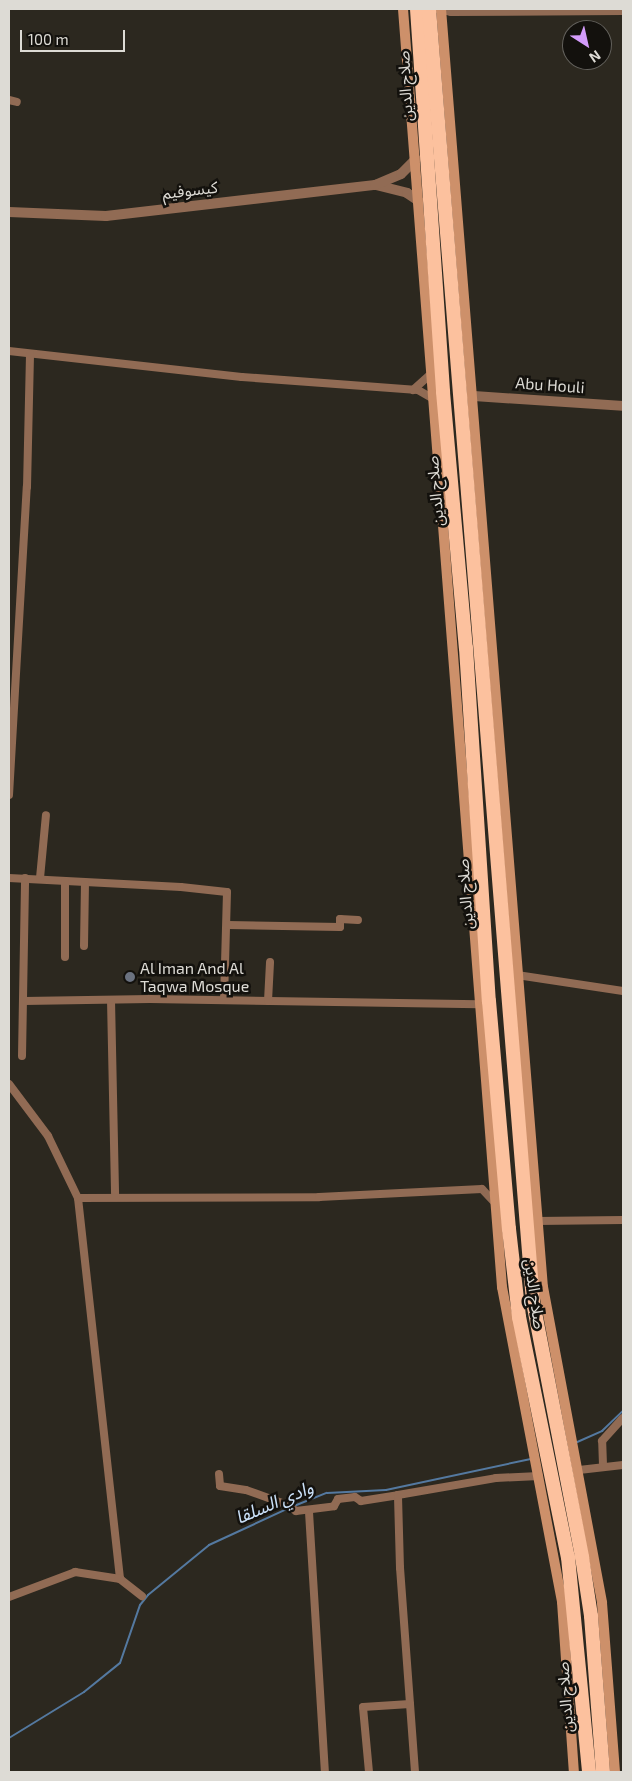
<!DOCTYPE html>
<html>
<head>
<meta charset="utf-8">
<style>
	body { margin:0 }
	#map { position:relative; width:632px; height:1781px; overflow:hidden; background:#2c281f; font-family:"Exo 2","Noto Sans Arabic",sans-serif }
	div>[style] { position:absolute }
	.stream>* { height:2px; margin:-1px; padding:0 1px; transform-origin:1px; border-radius:1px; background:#5479a0 }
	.minor>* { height:8px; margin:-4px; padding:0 4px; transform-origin:4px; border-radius:4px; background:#916b54 }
	.tertiary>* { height:10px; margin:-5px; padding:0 5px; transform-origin:5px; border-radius:5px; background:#916b54 }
	.secondary>* { height:10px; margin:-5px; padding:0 5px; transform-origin:5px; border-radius:5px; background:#cd906a }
	.trunk>* { height:14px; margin:-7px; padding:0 7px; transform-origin:7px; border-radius:7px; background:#fcc19e }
	.dots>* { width:14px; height:14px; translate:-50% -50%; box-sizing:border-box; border:2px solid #13110d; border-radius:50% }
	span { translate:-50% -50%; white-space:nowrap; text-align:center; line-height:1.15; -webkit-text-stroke:5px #13110d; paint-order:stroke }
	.street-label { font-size:16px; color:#dddbd5 }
	.poi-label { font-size:16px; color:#dddbd5 }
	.left { translate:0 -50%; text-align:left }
	.water-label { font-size:18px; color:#cbe1f9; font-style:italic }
	.frame { position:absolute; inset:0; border:10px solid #dddbd5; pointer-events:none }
	.north { position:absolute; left:562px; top:20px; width:50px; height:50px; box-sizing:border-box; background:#13110d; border:1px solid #64625d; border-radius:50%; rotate:145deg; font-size:14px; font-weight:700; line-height:20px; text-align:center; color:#dddbd5 }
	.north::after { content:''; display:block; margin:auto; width:18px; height:22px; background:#d49cfb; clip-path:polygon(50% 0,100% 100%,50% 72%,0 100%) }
	.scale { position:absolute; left:20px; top:30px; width:105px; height:22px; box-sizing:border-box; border:2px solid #dddbd5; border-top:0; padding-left:6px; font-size:15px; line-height:18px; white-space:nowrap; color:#dddbd5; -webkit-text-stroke:4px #13110d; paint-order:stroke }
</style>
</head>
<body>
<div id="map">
	<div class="stream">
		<i style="left:575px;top:1443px;width:30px;rotate:-24deg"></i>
		<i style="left:602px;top:1431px;width:29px;rotate:-44deg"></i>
		<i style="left:294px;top:1506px;width:35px;rotate:-22deg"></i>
		<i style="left:327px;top:1493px;width:59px;rotate:-2.9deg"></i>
		<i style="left:386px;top:1490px;width:148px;rotate:-12.1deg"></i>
		<i style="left:9px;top:1738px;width:88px;rotate:-31.5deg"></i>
		<i style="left:84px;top:1692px;width:46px;rotate:-38.9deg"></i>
		<i style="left:120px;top:1663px;width:61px;rotate:-71deg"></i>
		<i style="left:140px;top:1605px;width:13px;rotate:-51deg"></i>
		<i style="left:148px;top:1595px;width:79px;rotate:-39.3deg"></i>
		<i style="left:209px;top:1545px;width:86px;rotate:-24.8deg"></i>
	</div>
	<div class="minor">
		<i style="left:438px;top:9px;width:13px;rotate:13deg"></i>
		<i style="left:451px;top:12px;width:172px;rotate:-0.3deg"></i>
		<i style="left:9px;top:100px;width:8px;rotate:14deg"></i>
		<i style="left:9px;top:351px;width:234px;rotate:6.4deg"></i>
		<i style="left:242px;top:377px;width:176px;rotate:4.2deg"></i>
		<i style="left:418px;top:390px;width:16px;rotate:30deg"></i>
		<i style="left:413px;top:390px;width:24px;rotate:-42deg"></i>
		<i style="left:9px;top:795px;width:309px;rotate:-86.7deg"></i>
		<i style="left:27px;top:487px;width:133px;rotate:-88.7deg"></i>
		<i style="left:9px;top:878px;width:172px;rotate:3deg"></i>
		<i style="left:181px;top:887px;width:46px;rotate:6.2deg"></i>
		<i style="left:227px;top:892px;width:108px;rotate:91.6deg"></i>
		<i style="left:40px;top:878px;width:63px;rotate:-84.6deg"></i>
		<i style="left:65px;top:882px;width:75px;rotate:90deg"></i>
		<i style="left:228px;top:925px;width:112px;rotate:1deg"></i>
		<i style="left:340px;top:927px;width:8px;rotate:-90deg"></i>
		<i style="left:340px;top:919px;width:18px;rotate:3deg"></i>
		<i style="left:84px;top:946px;width:63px;rotate:-89.1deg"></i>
		<i style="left:517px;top:975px;width:107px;rotate:8.6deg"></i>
		<i style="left:111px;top:1000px;width:196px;rotate:88.8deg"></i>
		<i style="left:24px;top:1001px;width:126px;rotate:-0.9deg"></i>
		<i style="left:150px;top:999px;width:329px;rotate:0.9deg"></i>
		<i style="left:268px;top:1001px;width:39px;rotate:-87deg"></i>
		<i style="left:22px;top:1056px;width:178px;rotate:-89deg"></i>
		<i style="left:9px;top:1084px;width:65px;rotate:53.1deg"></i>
		<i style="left:48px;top:1136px;width:69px;rotate:64.2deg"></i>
		<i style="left:78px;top:1198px;width:241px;rotate:-0.2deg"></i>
		<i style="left:319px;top:1197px;width:163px;rotate:-2.8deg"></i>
		<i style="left:482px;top:1189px;width:19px;rotate:47deg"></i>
		<i style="left:78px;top:1198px;width:383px;rotate:83.7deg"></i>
		<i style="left:120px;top:1579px;width:28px;rotate:38deg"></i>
		<i style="left:537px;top:1221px;width:86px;rotate:-0.7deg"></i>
		<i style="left:603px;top:1465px;width:24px;rotate:-92deg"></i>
		<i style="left:602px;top:1441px;width:31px;rotate:-48deg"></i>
		<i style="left:579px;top:1470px;width:44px;rotate:-6.5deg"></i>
		<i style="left:219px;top:1474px;width:12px;rotate:85deg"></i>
		<i style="left:220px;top:1486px;width:26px;rotate:9deg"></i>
		<i style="left:246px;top:1490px;width:45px;rotate:19.7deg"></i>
		<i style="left:288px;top:1505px;width:10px;rotate:37deg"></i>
		<i style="left:296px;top:1511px;width:38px;rotate:-7deg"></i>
		<i style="left:334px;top:1506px;width:8px;rotate:-60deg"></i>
		<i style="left:338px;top:1499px;width:17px;rotate:-7deg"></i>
		<i style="left:355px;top:1497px;width:7px;rotate:34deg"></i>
		<i style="left:361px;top:1501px;width:37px;rotate:-9deg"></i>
		<i style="left:309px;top:1512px;width:260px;rotate:86.5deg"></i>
		<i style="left:9px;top:1597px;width:71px;rotate:-20.7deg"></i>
		<i style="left:75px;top:1572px;width:46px;rotate:8.8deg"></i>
		<i style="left:369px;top:1772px;width:65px;rotate:-95.3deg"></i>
		<i style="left:363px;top:1707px;width:47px;rotate:-3.7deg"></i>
		<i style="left:415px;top:1772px;width:205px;rotate:-94.2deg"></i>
		<i style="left:400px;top:1568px;width:73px;rotate:-91.6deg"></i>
		<i style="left:398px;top:1495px;width:99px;rotate:-9.8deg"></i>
		<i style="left:496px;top:1478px;width:43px;rotate:-2.7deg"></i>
	</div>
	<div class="tertiary">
		<i style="left:376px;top:185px;width:32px;rotate:14deg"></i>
		<i style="left:407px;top:193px;width:14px;rotate:34deg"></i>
		<i style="left:9px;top:212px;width:97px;rotate:2.4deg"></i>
		<i style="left:106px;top:216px;width:271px;rotate:-6.6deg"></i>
		<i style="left:375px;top:185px;width:28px;rotate:-23deg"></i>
		<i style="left:401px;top:174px;width:21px;rotate:-45deg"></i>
		<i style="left:474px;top:396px;width:149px;rotate:3.8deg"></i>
	</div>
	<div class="secondary">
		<i style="left:403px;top:9px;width:1282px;rotate:85.57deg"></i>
		<i style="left:502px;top:1287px;width:321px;rotate:79.2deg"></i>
		<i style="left:562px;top:1602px;width:170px;rotate:86deg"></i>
		<i style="left:441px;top:9px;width:1282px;rotate:85.44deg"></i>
		<i style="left:543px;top:1287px;width:321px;rotate:79.4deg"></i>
		<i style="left:602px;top:1603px;width:169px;rotate:85.6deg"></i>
	</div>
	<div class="trunk">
		<i style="left:417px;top:9px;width:384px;rotate:86.1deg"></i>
		<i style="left:443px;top:392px;width:257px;rotate:84.9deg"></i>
		<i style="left:466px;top:648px;width:354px;rotate:86.3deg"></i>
		<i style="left:489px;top:1001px;width:229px;rotate:85deg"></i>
		<i style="left:509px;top:1229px;width:89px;rotate:83.5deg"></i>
		<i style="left:519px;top:1317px;width:245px;rotate:78.5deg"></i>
		<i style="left:568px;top:1557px;width:216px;rotate:84.4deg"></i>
		<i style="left:429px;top:9px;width:1297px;rotate:85.4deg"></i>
		<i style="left:533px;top:1302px;width:260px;rotate:79.1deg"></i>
		<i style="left:582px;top:1557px;width:60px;rotate:81.3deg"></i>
		<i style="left:591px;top:1616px;width:156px;rotate:85.6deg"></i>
	</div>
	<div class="dots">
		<i style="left:130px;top:977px;background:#6b7280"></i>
	</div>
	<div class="street-label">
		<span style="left:405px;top:86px;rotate:-93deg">صلاح الدين</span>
		<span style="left:190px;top:190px;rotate:-7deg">كيسوفيم</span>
		<span style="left:550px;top:385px;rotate:4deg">Abu Houli</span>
		<span style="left:435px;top:491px;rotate:-95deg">صلاح الدين</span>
		<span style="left:465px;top:894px;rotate:-94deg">صلاح الدين</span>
		<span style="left:535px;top:1294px;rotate:82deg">صلاح الدين</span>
		<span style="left:565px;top:1697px;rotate:-94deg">صلاح الدين</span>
	</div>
	<div class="poi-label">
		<span class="left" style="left:140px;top:977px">Al Iman And Al<br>Taqwa Mosque</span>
	</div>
	<div class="water-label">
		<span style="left:274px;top:1502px;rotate:-23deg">وادي السلقا</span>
	</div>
	<div class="frame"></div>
	<div class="north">N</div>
	<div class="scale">100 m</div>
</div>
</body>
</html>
